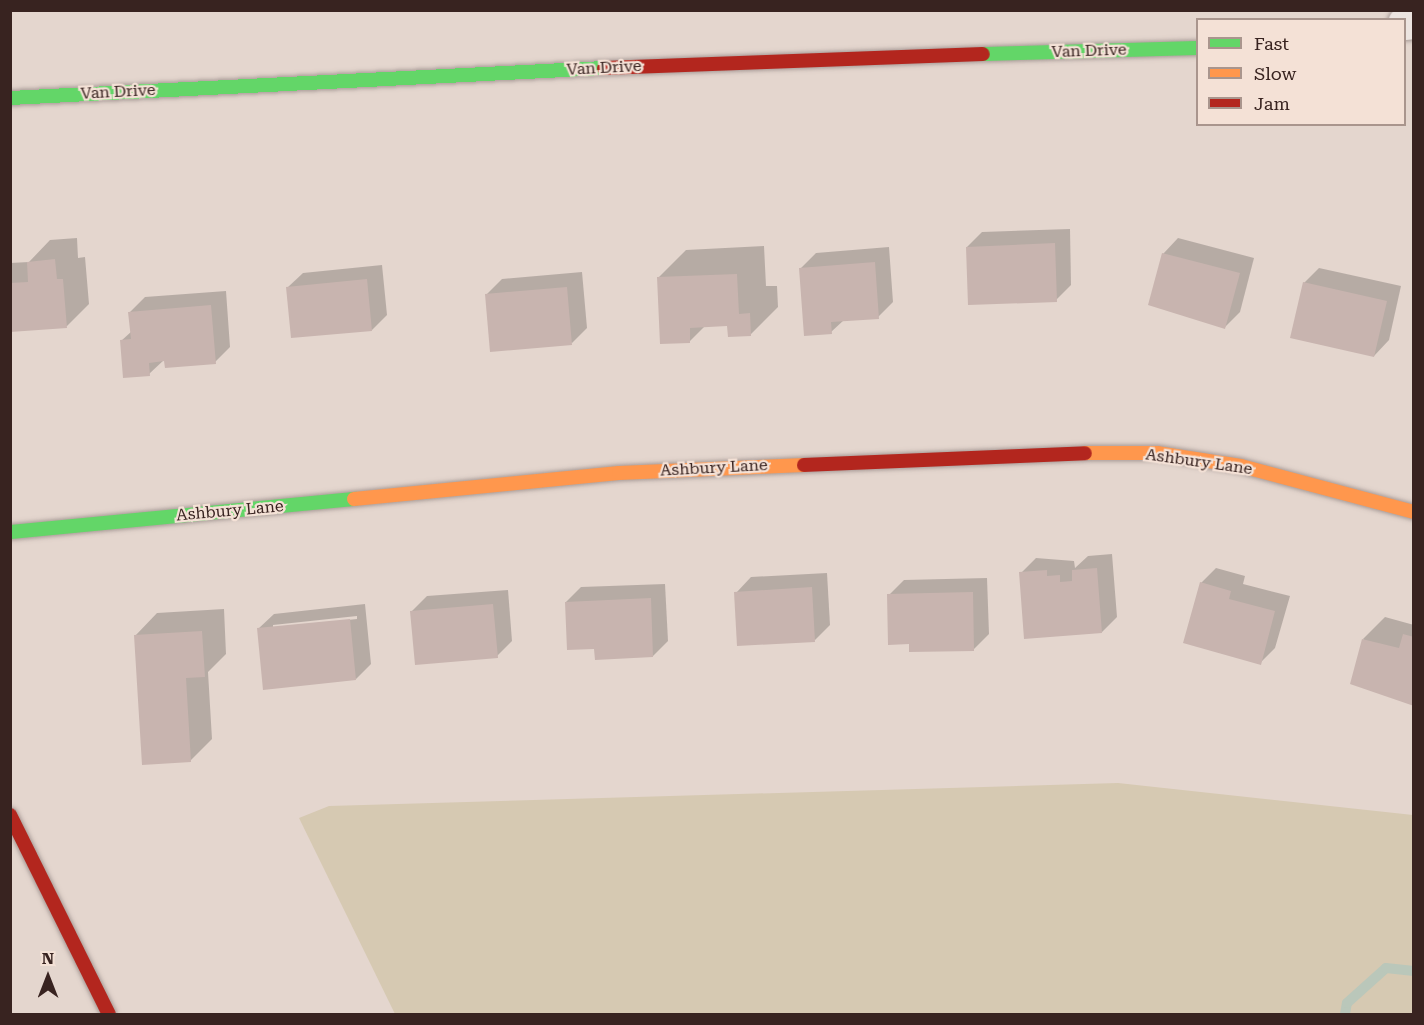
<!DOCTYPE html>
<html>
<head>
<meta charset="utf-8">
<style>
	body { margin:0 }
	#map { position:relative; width:1424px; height:1025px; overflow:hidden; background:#e4d6ce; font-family:"Roboto Serif",serif }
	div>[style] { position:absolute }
	.green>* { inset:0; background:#d6c9b2 }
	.shadow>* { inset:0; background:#0003 }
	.stream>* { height:10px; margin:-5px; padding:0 5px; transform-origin:5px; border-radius:5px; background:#bac7ba }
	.building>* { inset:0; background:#c8b4af }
	.roads { filter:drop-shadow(0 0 2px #a99c98) drop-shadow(0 0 2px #a99c98) }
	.street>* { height:33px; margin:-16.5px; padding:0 16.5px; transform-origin:16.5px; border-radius:16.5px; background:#ece4e0 }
	.fast>* { height:14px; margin:-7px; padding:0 7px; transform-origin:7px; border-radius:7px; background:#63d668 }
	.slow>* { height:14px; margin:-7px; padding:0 7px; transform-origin:7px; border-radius:7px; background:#ff974d }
	.jam>* { height:14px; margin:-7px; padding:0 7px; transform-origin:7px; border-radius:7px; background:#b3261e }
	span { translate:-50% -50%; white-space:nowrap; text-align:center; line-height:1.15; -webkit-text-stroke:4.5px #f4e1d6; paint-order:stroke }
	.street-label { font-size:16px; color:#382320 }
	.frame { position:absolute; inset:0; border:12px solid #382320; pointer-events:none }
	.legend { position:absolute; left:1196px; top:18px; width:210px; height:108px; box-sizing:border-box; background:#f4e1d6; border:2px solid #a9958d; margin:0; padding:8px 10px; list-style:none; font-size:18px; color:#382320 }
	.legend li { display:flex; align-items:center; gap:12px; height:30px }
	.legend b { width:30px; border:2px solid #a9958d }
	.north { position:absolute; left:18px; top:947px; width:60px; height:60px; -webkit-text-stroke:4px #f4e1d6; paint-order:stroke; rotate:0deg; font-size:16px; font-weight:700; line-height:24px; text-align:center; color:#382320 }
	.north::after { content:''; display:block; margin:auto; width:21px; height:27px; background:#382320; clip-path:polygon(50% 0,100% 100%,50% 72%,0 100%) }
</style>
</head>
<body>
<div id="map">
	<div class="green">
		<i style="clip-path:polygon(1118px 783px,1413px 815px,1413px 1014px,395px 1014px,299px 818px,329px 806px)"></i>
	</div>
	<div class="shadow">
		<i style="clip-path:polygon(1070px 229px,1071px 285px,1056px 300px,967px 247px,982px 232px)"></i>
		<i style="clip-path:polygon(77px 238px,78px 258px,85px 257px,89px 304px,67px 326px,10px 331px,10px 263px,29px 262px,50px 240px)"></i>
		<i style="clip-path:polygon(1178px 238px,1254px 258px,1240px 312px,1225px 327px,1163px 254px)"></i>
		<i style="clip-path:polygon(764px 246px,766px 286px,777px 286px,778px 307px,750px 335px,729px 324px,706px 325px,690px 341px,658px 278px,686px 250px)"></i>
		<i style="clip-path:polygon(889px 247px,893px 302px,878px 317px,844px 320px,831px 332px,801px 268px,816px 253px)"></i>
		<i style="clip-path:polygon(382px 265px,387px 315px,372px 330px,287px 288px,303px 273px)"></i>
		<i style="clip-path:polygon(1319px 268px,1401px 286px,1389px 340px,1374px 356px,1304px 283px)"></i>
		<i style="clip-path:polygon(582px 272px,587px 328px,572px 343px,487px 294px,502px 279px)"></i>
		<i style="clip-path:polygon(226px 291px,230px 347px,215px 362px,165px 359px,149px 374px,121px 341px,132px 331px,130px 312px,145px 297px)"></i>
		<i style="clip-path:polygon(1112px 554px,1117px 617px,1102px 632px,1021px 573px,1036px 558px,1074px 561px,1075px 568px,1088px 556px)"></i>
		<i style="clip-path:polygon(1216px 568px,1245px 576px,1243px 584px,1290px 596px,1275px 648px,1260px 663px,1201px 583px)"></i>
		<i style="clip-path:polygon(827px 573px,830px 625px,815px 640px,736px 593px,751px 577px)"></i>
		<i style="clip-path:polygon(987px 578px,989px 634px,974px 649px,889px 595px,904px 580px)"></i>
		<i style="clip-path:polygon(665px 584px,668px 641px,653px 656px,596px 647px,566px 602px,581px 587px)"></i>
		<i style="clip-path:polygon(508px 590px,512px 641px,497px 656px,412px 611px,427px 596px)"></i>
		<i style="clip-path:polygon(evenodd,365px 604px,371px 664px,356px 679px,258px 629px,274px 614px,365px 604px,357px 616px,357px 619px,273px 628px,273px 625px,357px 616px)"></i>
		<i style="clip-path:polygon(224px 609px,226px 654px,208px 672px,212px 739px,190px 761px,135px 636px,157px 613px)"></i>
		<i style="clip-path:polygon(1385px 617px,1414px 625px,1414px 702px,1363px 639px)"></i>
	</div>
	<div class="stream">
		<i style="left:1345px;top:1014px;width:11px;rotate:-80deg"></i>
		<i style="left:1347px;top:1003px;width:52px;rotate:-41.9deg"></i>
		<i style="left:1386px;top:968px;width:28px;rotate:6deg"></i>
	</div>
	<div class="building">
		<i style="clip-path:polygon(1055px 243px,1057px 302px,968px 305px,966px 247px)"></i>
		<i style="clip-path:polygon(1162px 253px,1240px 273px,1225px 329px,1148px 305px)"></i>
		<i style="clip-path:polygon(55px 259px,57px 279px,63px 279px,67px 328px,10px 332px,10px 283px,28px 282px,27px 262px)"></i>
		<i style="clip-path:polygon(875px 262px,879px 319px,831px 322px,832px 334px,804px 336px,799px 268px)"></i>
		<i style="clip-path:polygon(737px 274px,739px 314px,750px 313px,751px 336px,728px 337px,727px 326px,690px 328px,690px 343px,660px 344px,657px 277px)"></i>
		<i style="clip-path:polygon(367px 279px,372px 331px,291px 338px,286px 287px)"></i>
		<i style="clip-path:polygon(1303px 282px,1387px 301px,1374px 357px,1290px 338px)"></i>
		<i style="clip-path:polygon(567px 287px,572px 345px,490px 352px,485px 294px)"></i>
		<i style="clip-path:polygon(211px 305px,216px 364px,165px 368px,164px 361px,149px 363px,150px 376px,123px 378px,120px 340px,131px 339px,128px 312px)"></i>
		<i style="clip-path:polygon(1097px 568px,1102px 633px,1024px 639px,1019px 572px,1047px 570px,1047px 576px,1060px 575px,1060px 582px,1072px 581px,1072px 570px)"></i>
		<i style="clip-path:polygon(1200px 582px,1231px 591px,1229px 599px,1275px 611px,1261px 665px,1183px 643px)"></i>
		<i style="clip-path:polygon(812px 587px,815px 642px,737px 646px,734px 592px)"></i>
		<i style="clip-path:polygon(973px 592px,974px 651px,909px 652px,909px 644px,888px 645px,887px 594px)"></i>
		<i style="clip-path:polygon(651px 598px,653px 657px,595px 660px,594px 649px,567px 650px,565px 602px)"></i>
		<i style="clip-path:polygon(493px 604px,498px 658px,415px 665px,410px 611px)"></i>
		<i style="clip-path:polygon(350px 619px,356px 680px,263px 690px,257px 628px)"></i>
		<i style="clip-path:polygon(202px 631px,205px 677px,186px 678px,191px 762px,142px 765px,134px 635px)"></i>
		<i style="clip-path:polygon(1403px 634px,1414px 637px,1414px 706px,1350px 684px,1362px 639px,1399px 648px)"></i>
	</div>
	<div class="roads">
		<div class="street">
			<i style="left:1404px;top:23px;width:10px;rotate:-6deg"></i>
		</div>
		<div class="fast">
			<i style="left:983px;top:54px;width:215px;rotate:-1.6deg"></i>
			<i style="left:10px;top:98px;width:595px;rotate:-2.89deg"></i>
			<i style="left:10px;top:532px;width:346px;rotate:-5.5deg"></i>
		</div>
		<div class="slow">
			<i style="left:1085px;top:453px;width:72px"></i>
			<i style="left:1157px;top:453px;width:85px;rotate:8.8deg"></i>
			<i style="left:1241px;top:466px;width:179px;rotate:14.9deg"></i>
			<i style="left:354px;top:499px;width:266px;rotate:-5.6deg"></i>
			<i style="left:619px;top:473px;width:185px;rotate:-2.5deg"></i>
		</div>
		<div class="jam">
			<i style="left:604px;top:68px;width:379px;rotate:-2.1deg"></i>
			<i style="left:804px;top:465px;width:281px;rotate:-2.4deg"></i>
			<i style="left:10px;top:815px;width:222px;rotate:63.6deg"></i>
		</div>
	</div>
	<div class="street-label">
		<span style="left:1089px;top:51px;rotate:-2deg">Van Drive</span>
		<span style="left:604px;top:68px;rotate:-3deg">Van Drive</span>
		<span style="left:118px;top:92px;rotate:-3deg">Van Drive</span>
		<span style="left:1199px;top:462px;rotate:8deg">Ashbury Lane</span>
		<span style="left:714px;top:468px;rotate:-3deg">Ashbury Lane</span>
		<span style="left:230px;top:511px;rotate:-5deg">Ashbury Lane</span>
	</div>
	<div class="frame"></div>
	<ul class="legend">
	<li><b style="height:8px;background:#63d668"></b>Fast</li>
	<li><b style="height:8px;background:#ff974d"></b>Slow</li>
	<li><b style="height:8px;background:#b3261e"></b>Jam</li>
	</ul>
	<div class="north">N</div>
</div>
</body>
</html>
